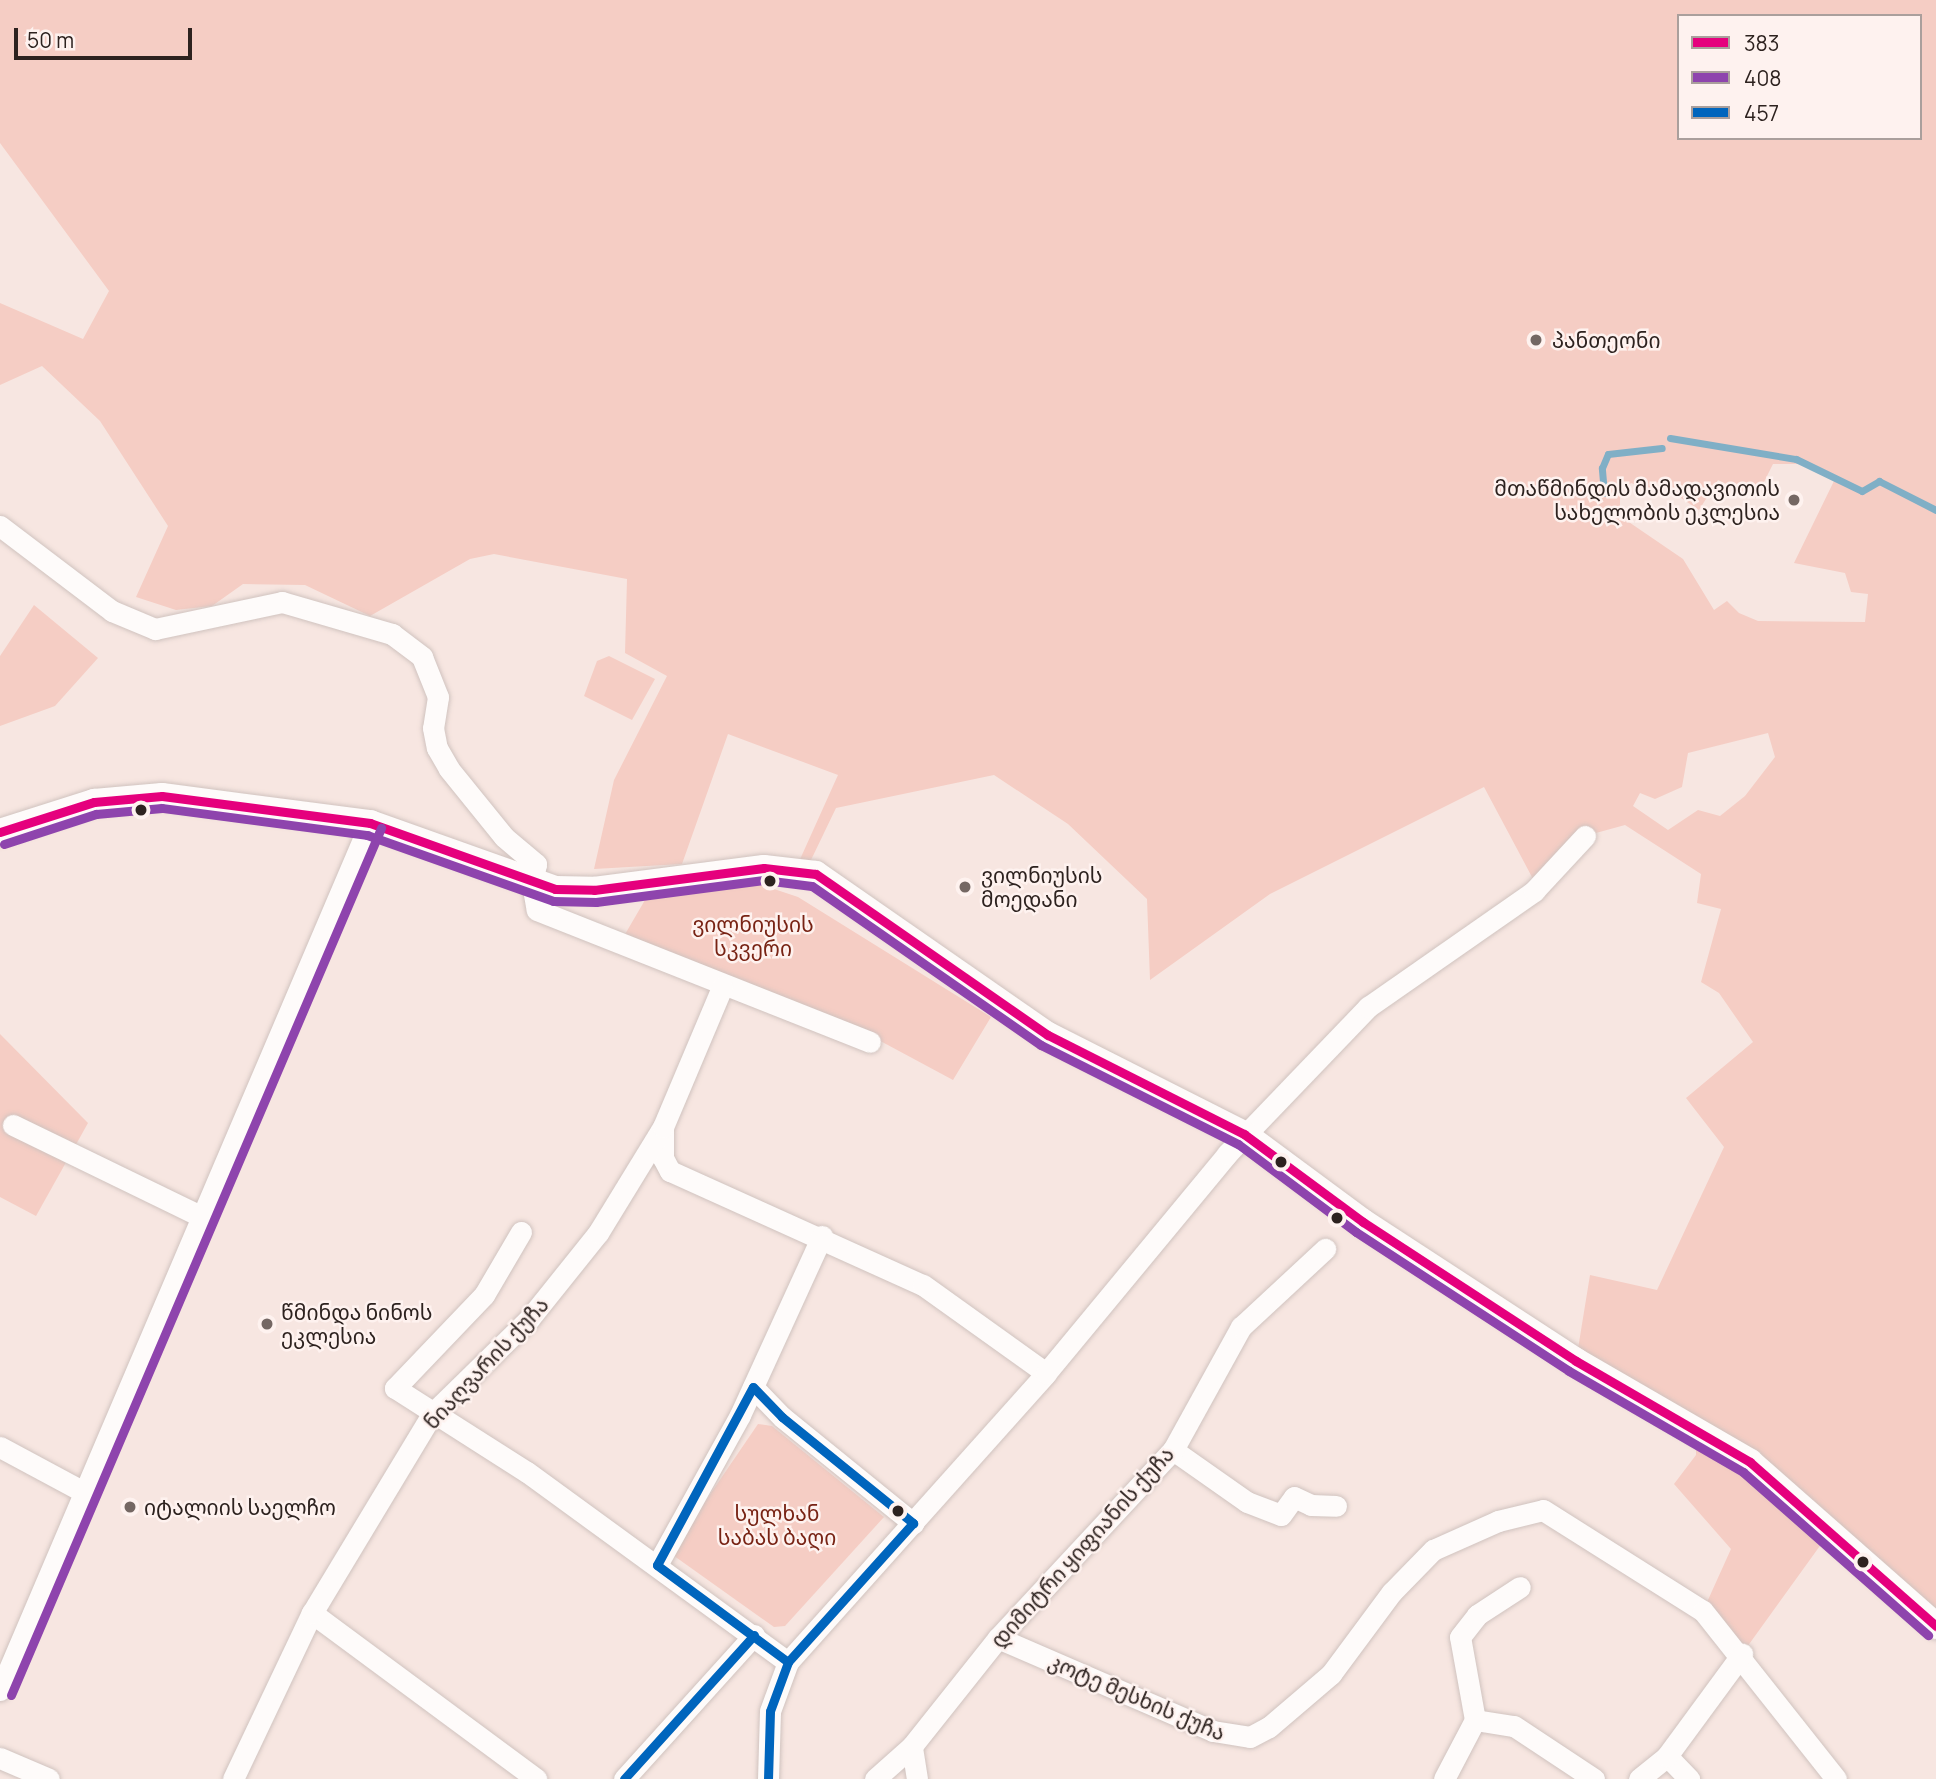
<!DOCTYPE html>
<html>
<head>
<meta charset="utf-8">
<style>
	body { margin:0 }
	#map { position:relative; width:1936px; height:1779px; overflow:hidden; background:#f7e6e1; font-family:Manrope,"Noto Sans Georgian",sans-serif }
	div>[style] { position:absolute }
	.green>* { inset:0; background:#f5cdc4 }
	.stream>* { height:7px; margin:-3.5px; padding:0 3.5px; transform-origin:3.5px; border-radius:3.5px; background:#80afc6 }
	.roads { filter:drop-shadow(0 0 2px #d0c3bf) drop-shadow(0 0 2px #d0c3bf) }
	.minor>* { height:21px; margin:-10.5px; padding:0 10.5px; transform-origin:10.5px; border-radius:10.5px; background:#fefbfa }
	.tertiary>* { height:26px; margin:-13px; padding:0 13px; transform-origin:13px; border-radius:13px; background:#fefbfa }
	.bus-1>* { height:9px; margin:-4.5px; padding:0 4.5px; transform-origin:4.5px; border-radius:4.5px; background:#e5007d }
	.bus-2>* { height:9px; margin:-4.5px; padding:0 4.5px; transform-origin:4.5px; border-radius:4.5px; background:#8e44ad }
	.bus-3>* { height:9px; margin:-4.5px; padding:0 4.5px; transform-origin:4.5px; border-radius:4.5px; background:#0065bd }
	.dots>* { width:19px; height:19px; translate:-50% -50%; box-sizing:border-box; border:4px solid #fef2ef; border-radius:50% }
	span { translate:-50% -50%; white-space:nowrap; text-align:center; line-height:1.15; -webkit-text-stroke:5px #fef2ef; paint-order:stroke }
	.poi-label { font-size:21px; color:#2d221f }
	.left { translate:0 -50%; text-align:left }
	.right { translate:-100% -50%; text-align:right }
	.park-label { font-size:21px; color:#782314 }
	.street-label { font-size:21px; color:#2d221f }
	.legend { position:absolute; left:1677px; top:14px; width:245px; height:126px; box-sizing:border-box; background:#fef2ef; border:2px solid #aa9f9c; margin:0; padding:9px 12px; list-style:none; font-size:21px; color:#2d221f }
	.legend li { display:flex; align-items:center; gap:14px; height:35px }
	.legend b { width:35px; border:2px solid #aa9f9c }
	.scale { position:absolute; left:14px; top:28px; width:178px; height:32px; box-sizing:border-box; border:4px solid #2d221f; border-top:0; padding-left:9px; font-size:21px; line-height:24px; white-space:nowrap; color:#2d221f; -webkit-text-stroke:5px #fef2ef; paint-order:stroke }
</style>
</head>
<body>
<div id="map">
	<div class="green">
		<i style="clip-path:polygon(evenodd,0 0,1936px 0,1936px 1632px,1822px 1543px,1742px 1654px,1703px 1611px,1731px 1549px,1674px 1484px,1696px 1455px,1696px 1445px,1576px 1361px,1590px 1275px,1657px 1290px,1724px 1147px,1686px 1098px,1753px 1042px,1719px 993px,1701px 982px,1721px 909px,1697px 903px,1701px 874px,1625px 825px,1585px 836px,1533px 879px,1484px 787px,1270px 894px,1150px 980px,1147px 899px,1068px 824px,994px 775px,836px 808px,811px 860px,797px 866px,838px 775px,728px 734px,682px 864px,594px 869px,614px 780px,667px 676px,625px 653px,627px 579px,494px 554px,470px 559px,370px 616px,305px 585px,243px 584px,212px 606px,176px 610px,136px 597px,168px 526px,100px 421px,42px 366px,0 385px,0 303px,83px 339px,109px 291px,0 143px,0 0,1679px 16px,1920px 16px,1920px 138px,1679px 138px,1679px 16px,0 0,1773px 464px,1800px 464px,1834px 481px,1794px 563px,1845px 573px,1851px 592px,1868px 594px,1865px 622px,1758px 621px,1739px 613px,1727px 601px,1714px 610px,1683px 559px,1620px 516px,1620px 493px,1631px 483px,1652px 490px,1657px 482px,1699px 510px,1718px 480px,1756px 498px,1773px 464px,0 0,1768px 733px,1775px 757px,1745px 796px,1720px 816px,1698px 810px,1668px 830px,1633px 806px,1640px 793px,1655px 799px,1682px 787px,1688px 753px,1768px 733px)"></i>
		<i style="clip-path:polygon(34px 605px,98px 658px,55px 706px,0 726px,0 656px)"></i>
		<i style="clip-path:polygon(609px 656px,655px 679px,632px 720px,584px 696px,597px 661px)"></i>
		<i style="clip-path:polygon(756px 883px,798px 897px,991px 1017px,953px 1080px,845px 1022px,624px 936px,645px 900px)"></i>
		<i style="clip-path:polygon(0 1034px,88px 1123px,36px 1216px,0 1197px)"></i>
		<i style="clip-path:polygon(758px 1424px,772px 1426px,884px 1517px,785px 1626px,774px 1627px,670px 1553px)"></i>
	</div>
	<div class="stream">
		<i style="left:1670px;top:438px;width:128px;rotate:9.5deg"></i>
		<i style="left:1796px;top:459px;width:73px;rotate:25.9deg"></i>
		<i style="left:1862px;top:491px;width:20px;rotate:-30deg"></i>
		<i style="left:1879px;top:481px;width:64px;rotate:27deg"></i>
		<i style="left:1604px;top:493px;width:25px;rotate:-95deg"></i>
		<i style="left:1602px;top:468px;width:15px;rotate:-67deg"></i>
		<i style="left:1608px;top:454px;width:54px;rotate:-6.3deg"></i>
	</div>
	<div class="roads">
		<div class="minor">
			<i style="left:0;top:526px;width:141px;rotate:37.2deg"></i>
			<i style="left:112px;top:611px;width:47px;rotate:22.7deg"></i>
			<i style="left:155px;top:629px;width:130px;rotate:-12deg"></i>
			<i style="left:282px;top:602px;width:115px;rotate:16.2deg"></i>
			<i style="left:392px;top:634px;width:38px;rotate:37deg"></i>
			<i style="left:422px;top:657px;width:43px;rotate:68.2deg"></i>
			<i style="left:438px;top:697px;width:31px;rotate:99deg"></i>
			<i style="left:433px;top:728px;width:20px;rotate:79deg"></i>
			<i style="left:437px;top:748px;width:24px;rotate:60deg"></i>
			<i style="left:449px;top:769px;width:87px;rotate:51deg"></i>
			<i style="left:504px;top:837px;width:42px;rotate:40.2deg"></i>
			<i style="left:536px;top:864px;width:19px;rotate:102deg"></i>
			<i style="left:532px;top:883px;width:27px;rotate:80deg"></i>
			<i style="left:537px;top:910px;width:358px;rotate:21.6deg"></i>
			<i style="left:13px;top:1125px;width:208px;rotate:25.9deg"></i>
			<i style="left:663px;top:1129px;width:29px;rotate:90deg"></i>
			<i style="left:663px;top:1158px;width:15px;rotate:62deg"></i>
			<i style="left:670px;top:1171px;width:277px;rotate:24.3deg"></i>
			<i style="left:923px;top:1285px;width:151px;rotate:35.6deg"></i>
			<i style="left:521px;top:1232px;width:73px;rotate:120.4deg"></i>
			<i style="left:484px;top:1295px;width:129px;rotate:133.7deg"></i>
			<i style="left:395px;top:1388px;width:156px;rotate:32.5deg"></i>
			<i style="left:527px;top:1472px;width:323px;rotate:36.1deg"></i>
			<i style="left:753px;top:1387px;width:42px;rotate:46deg"></i>
			<i style="left:782px;top:1417px;width:169px;rotate:39deg"></i>
			<i style="left:0;top:1447px;width:93px;rotate:28.2deg"></i>
			<i style="left:1173px;top:1450px;width:90px;rotate:35.1deg"></i>
			<i style="left:1247px;top:1502px;width:36px;rotate:21deg"></i>
			<i style="left:1281px;top:1515px;width:22px;rotate:-54deg"></i>
			<i style="left:1294px;top:1497px;width:19px;rotate:25deg"></i>
			<i style="left:1311px;top:1505px;width:25px;rotate:2deg"></i>
			<i style="left:657px;top:1565px;width:171px;rotate:-61deg"></i>
			<i style="left:740px;top:1415px;width:197px;rotate:-65.4deg"></i>
			<i style="left:312px;top:1613px;width:279px;rotate:36.5deg"></i>
			<i style="left:998px;top:1638px;width:234px;rotate:23.4deg"></i>
			<i style="left:1213px;top:1731px;width:37px;rotate:9deg"></i>
			<i style="left:1250px;top:1737px;width:21px;rotate:-28deg"></i>
			<i style="left:1269px;top:1727px;width:82px;rotate:-40.5deg"></i>
			<i style="left:1331px;top:1674px;width:102px;rotate:-53.4deg"></i>
			<i style="left:1392px;top:1592px;width:59px;rotate:-45.7deg"></i>
			<i style="left:1433px;top:1550px;width:71px;rotate:-24deg"></i>
			<i style="left:1498px;top:1521px;width:46px;rotate:-13.7deg"></i>
			<i style="left:1543px;top:1510px;width:189px;rotate:32.3deg"></i>
			<i style="left:1703px;top:1611px;width:214px;rotate:51.6deg"></i>
			<i style="left:0;top:1690px;width:943px;rotate:-66.89deg"></i>
			<i style="left:1475px;top:1720px;width:39px;rotate:9deg"></i>
			<i style="left:1514px;top:1726px;width:96px;rotate:33.5deg"></i>
			<i style="left:1667px;top:1756px;width:32px;rotate:46deg"></i>
			<i style="left:0;top:1758px;width:53px;rotate:23.2deg"></i>
			<i style="left:233px;top:1779px;width:184px;rotate:-64.6deg"></i>
			<i style="left:312px;top:1613px;width:232px;rotate:-58.9deg"></i>
			<i style="left:432px;top:1414px;width:136px;rotate:-44.4deg"></i>
			<i style="left:529px;top:1319px;width:110px;rotate:-51.3deg"></i>
			<i style="left:598px;top:1233px;width:124px;rotate:-58.5deg"></i>
			<i style="left:663px;top:1127px;width:152px;rotate:-67.1deg"></i>
			<i style="left:624px;top:1779px;width:194px;rotate:-47.9deg"></i>
			<i style="left:768px;top:1779px;width:68px;rotate:-88.3deg"></i>
			<i style="left:770px;top:1711px;width:52px;rotate:-69.8deg"></i>
			<i style="left:788px;top:1662px;width:387px;rotate:-48.2deg"></i>
			<i style="left:1046px;top:1373px;width:284px;rotate:-50.4deg"></i>
			<i style="left:1227px;top:1154px;width:204px;rotate:-46.2deg"></i>
			<i style="left:1368px;top:1007px;width:203px;rotate:-34.9deg"></i>
			<i style="left:1534px;top:891px;width:75px;rotate:-47.2deg"></i>
			<i style="left:875px;top:1779px;width:50px;rotate:-41.7deg"></i>
			<i style="left:917px;top:1779px;width:33px;rotate:-99deg"></i>
			<i style="left:912px;top:1746px;width:138px;rotate:-51.5deg"></i>
			<i style="left:998px;top:1638px;width:257px;rotate:-47.1deg"></i>
			<i style="left:1173px;top:1450px;width:141px;rotate:-61.1deg"></i>
			<i style="left:1241px;top:1327px;width:115px;rotate:-42.9deg"></i>
			<i style="left:1444px;top:1779px;width:67px;rotate:-62.3deg"></i>
			<i style="left:1475px;top:1720px;width:84px;rotate:-100.2deg"></i>
			<i style="left:1460px;top:1637px;width:28px;rotate:-52deg"></i>
			<i style="left:1477px;top:1615px;width:51px;rotate:-33.1deg"></i>
			<i style="left:1639px;top:1779px;width:36px;rotate:-39deg"></i>
			<i style="left:1667px;top:1756px;width:127px;rotate:-53.7deg"></i>
		</div>
		<div class="tertiary">
			<i style="left:0;top:832px;width:99px;rotate:-17.7deg"></i>
			<i style="left:94px;top:802px;width:68px;rotate:-5deg"></i>
			<i style="left:162px;top:796px;width:210px;rotate:7.4deg"></i>
			<i style="left:370px;top:823px;width:196px;rotate:19.6deg"></i>
			<i style="left:555px;top:889px;width:39px;rotate:1deg"></i>
			<i style="left:594px;top:890px;width:171px;rotate:-7.4deg"></i>
			<i style="left:764px;top:868px;width:52px;rotate:6.6deg"></i>
			<i style="left:816px;top:874px;width:282px;rotate:34.8deg"></i>
			<i style="left:1048px;top:1035px;width:220px;rotate:26.8deg"></i>
			<i style="left:1244px;top:1134px;width:148px;rotate:36.5deg"></i>
			<i style="left:1363px;top:1222px;width:254px;rotate:33.1deg"></i>
			<i style="left:1576px;top:1361px;width:201px;rotate:30.1deg"></i>
			<i style="left:1750px;top:1462px;width:248px;rotate:41.4deg"></i>
		</div>
	</div>
	<div class="bus-1">
		<i style="left:0;top:832px;width:99px;rotate:-17.7deg"></i>
		<i style="left:94px;top:802px;width:68px;rotate:-5deg"></i>
		<i style="left:162px;top:796px;width:210px;rotate:7.4deg"></i>
		<i style="left:370px;top:823px;width:196px;rotate:19.6deg"></i>
		<i style="left:555px;top:889px;width:39px;rotate:1deg"></i>
		<i style="left:594px;top:890px;width:171px;rotate:-7.4deg"></i>
		<i style="left:764px;top:868px;width:52px;rotate:6.6deg"></i>
		<i style="left:816px;top:874px;width:282px;rotate:34.8deg"></i>
		<i style="left:1048px;top:1035px;width:220px;rotate:26.8deg"></i>
		<i style="left:1244px;top:1134px;width:148px;rotate:36.5deg"></i>
		<i style="left:1363px;top:1222px;width:254px;rotate:33.1deg"></i>
		<i style="left:1576px;top:1361px;width:201px;rotate:30.1deg"></i>
		<i style="left:1750px;top:1462px;width:248px;rotate:41.4deg"></i>
	</div>
	<div class="bus-2">
		<i style="left:4px;top:844px;width:97px;rotate:-18.1deg"></i>
		<i style="left:96px;top:814px;width:66px;rotate:-5.2deg"></i>
		<i style="left:162px;top:808px;width:207px;rotate:7.5deg"></i>
		<i style="left:367px;top:835px;width:197px;rotate:19.5deg"></i>
		<i style="left:553px;top:901px;width:43px;rotate:1.3deg"></i>
		<i style="left:596px;top:902px;width:169px;rotate:-7.5deg"></i>
		<i style="left:764px;top:880px;width:48px;rotate:7.1deg"></i>
		<i style="left:812px;top:886px;width:279px;rotate:34.8deg"></i>
		<i style="left:1041px;top:1045px;width:220px;rotate:26.7deg"></i>
		<i style="left:1238px;top:1144px;width:147px;rotate:36.7deg"></i>
		<i style="left:1356px;top:1232px;width:254px;rotate:33.1deg"></i>
		<i style="left:1569px;top:1371px;width:201px;rotate:30.1deg"></i>
		<i style="left:1743px;top:1472px;width:247px;rotate:41.4deg"></i>
		<i style="left:11px;top:1695px;width:943px;rotate:-66.89deg"></i>
	</div>
	<div class="bus-3">
		<i style="left:753px;top:1387px;width:42px;rotate:46deg"></i>
		<i style="left:782px;top:1417px;width:169px;rotate:39deg"></i>
		<i style="left:913px;top:1523px;width:187px;rotate:132deg"></i>
		<i style="left:788px;top:1662px;width:163px;rotate:-143.5deg"></i>
		<i style="left:657px;top:1565px;width:202px;rotate:-61.7deg"></i>
		<i style="left:624px;top:1779px;width:194px;rotate:-47.9deg"></i>
		<i style="left:768px;top:1779px;width:68px;rotate:-88.3deg"></i>
		<i style="left:770px;top:1711px;width:52px;rotate:-69.8deg"></i>
	</div>
	<div class="dots">
		<i style="left:1536px;top:340px;background:#746763"></i>
		<i style="left:1794px;top:500px;background:#746763"></i>
		<i style="left:141px;top:810px;background:#2d221f"></i>
		<i style="left:770px;top:881px;background:#2d221f"></i>
		<i style="left:965px;top:887px;background:#746763"></i>
		<i style="left:1281px;top:1162px;background:#2d221f"></i>
		<i style="left:1337px;top:1218px;background:#2d221f"></i>
		<i style="left:267px;top:1324px;background:#746763"></i>
		<i style="left:130px;top:1507px;background:#746763"></i>
		<i style="left:898px;top:1511px;background:#2d221f"></i>
		<i style="left:1863px;top:1562px;background:#2d221f"></i>
	</div>
	<div class="poi-label">
		<span class="left" style="left:1552px;top:340px">პანთეონი</span>
		<span class="right" style="left:1780px;top:500px">მთაწმინდის მამადავითის<br>სახელობის ეკლესია</span>
		<span class="left" style="left:981px;top:887px">ვილნიუსის<br>მოედანი</span>
		<span class="left" style="left:281px;top:1324px">წმინდა ნინოს<br>ეკლესია</span>
		<span class="left" style="left:144px;top:1507px">იტალიის საელჩო</span>
	</div>
	<div class="park-label">
		<span style="left:753px;top:936px">ვილნიუსის<br>სკვერი</span>
		<span style="left:777px;top:1525px">სულხან<br>საბას ბაღი</span>
	</div>
	<div class="street-label">
		<span style="left:486px;top:1363px;rotate:-47deg">ნიაღვარის ქუჩა</span>
		<span style="left:1082px;top:1547px;rotate:-48deg">დიმიტრი ყიფიანის ქუჩა</span>
		<span style="left:1137px;top:1697px;rotate:23deg">კოტე მესხის ქუჩა</span>
	</div>
	<ul class="legend">
	<li><b style="height:9px;background:#e5007d"></b>383</li>
	<li><b style="height:9px;background:#8e44ad"></b>408</li>
	<li><b style="height:9px;background:#0065bd"></b>457</li>
	</ul>
	<div class="scale">50 m</div>
</div>
</body>
</html>
